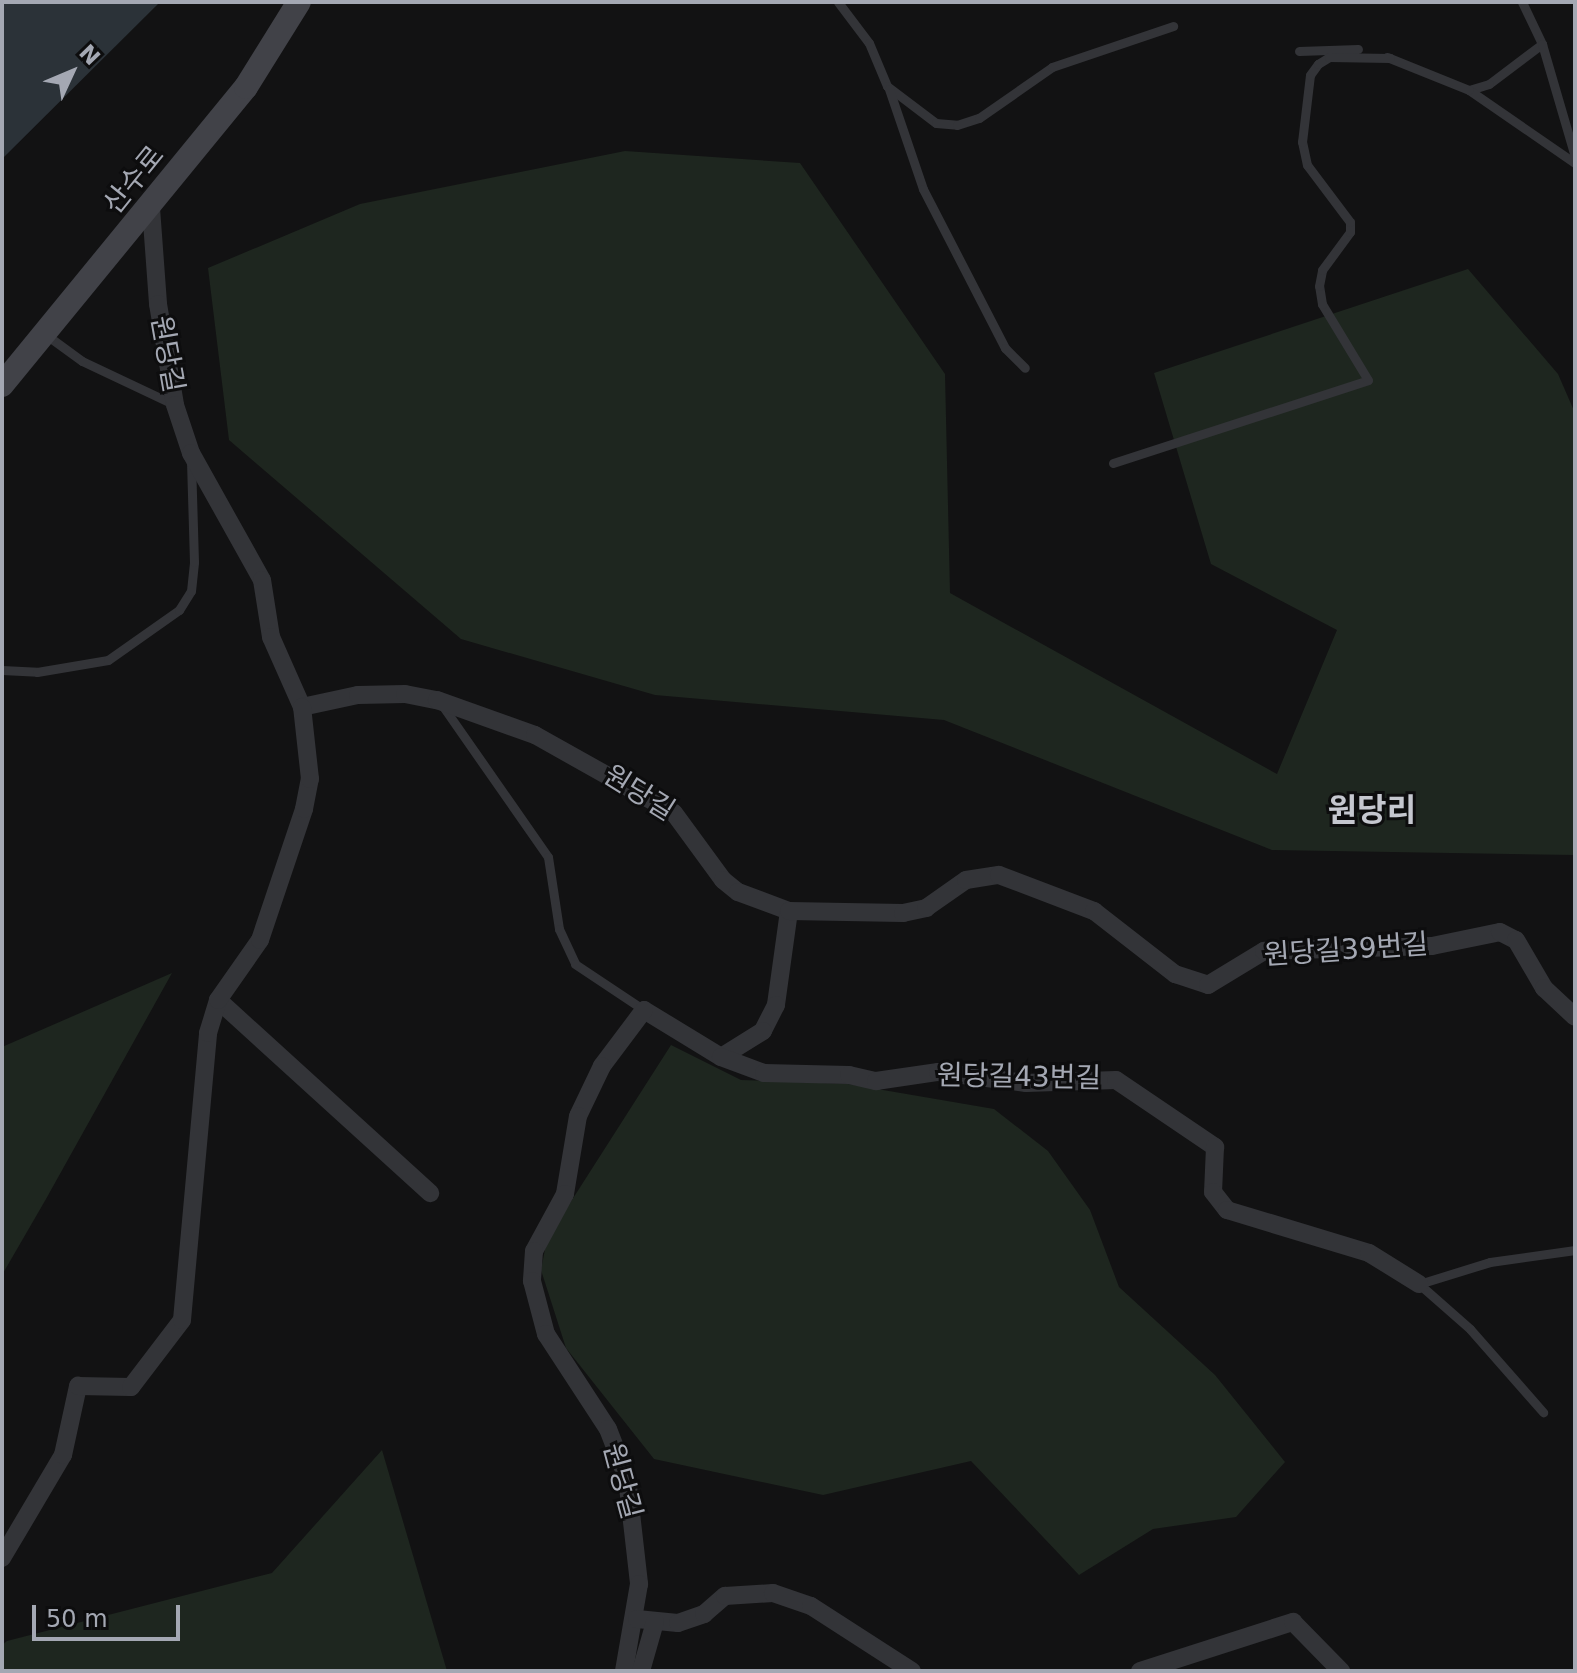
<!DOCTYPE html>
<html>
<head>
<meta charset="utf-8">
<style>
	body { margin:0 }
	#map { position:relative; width:1577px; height:1673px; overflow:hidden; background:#121213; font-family:"DejaVu Sans","Noto Sans KR",sans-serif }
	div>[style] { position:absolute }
	.green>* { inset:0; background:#1e261f }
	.water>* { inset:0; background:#2b3238 }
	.lane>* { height:9px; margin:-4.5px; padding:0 4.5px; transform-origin:4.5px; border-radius:4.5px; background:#333438 }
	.street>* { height:18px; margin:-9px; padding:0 9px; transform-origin:9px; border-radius:9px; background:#333438 }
	.secondary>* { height:24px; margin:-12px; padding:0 12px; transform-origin:12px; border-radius:12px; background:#414248 }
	span { translate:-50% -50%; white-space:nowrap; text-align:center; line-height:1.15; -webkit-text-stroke:6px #0d0d0e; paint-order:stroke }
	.street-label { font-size:28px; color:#a4a8b3 }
	.quarter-label { font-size:32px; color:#c5c7cf; font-weight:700 }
	.frame { position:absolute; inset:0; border:4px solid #a4a8b3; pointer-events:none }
	.north { position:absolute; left:32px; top:32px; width:80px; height:80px; -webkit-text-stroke:6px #0d0d0e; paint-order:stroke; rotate:46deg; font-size:22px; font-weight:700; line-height:32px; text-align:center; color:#a4a8b3 }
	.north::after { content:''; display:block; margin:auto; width:28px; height:36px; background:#a4a8b3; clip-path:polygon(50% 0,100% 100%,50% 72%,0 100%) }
	.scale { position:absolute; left:32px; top:1605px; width:148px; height:36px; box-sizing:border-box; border:4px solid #a4a8b3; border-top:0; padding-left:10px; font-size:24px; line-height:28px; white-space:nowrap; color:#a4a8b3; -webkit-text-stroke:6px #0d0d0e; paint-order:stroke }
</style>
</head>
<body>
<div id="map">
	<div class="green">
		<i style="clip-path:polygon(625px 151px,800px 163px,945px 374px,950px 593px,1277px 774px,1337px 630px,1211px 564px,1154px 373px,1468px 269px,1558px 374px,1575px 413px,1575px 855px,1272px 850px,944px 720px,655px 695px,461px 639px,229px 440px,208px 268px,360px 204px)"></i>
		<i style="clip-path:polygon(172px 973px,46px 1199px,2px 1275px,2px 1047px)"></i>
		<i style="clip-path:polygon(671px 1045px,741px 1080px,848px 1084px,994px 1109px,1048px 1151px,1090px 1210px,1119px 1287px,1215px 1375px,1285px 1462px,1236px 1517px,1153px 1529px,1079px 1575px,971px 1461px,823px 1495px,654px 1459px,566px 1348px,541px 1270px,547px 1239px)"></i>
		<i style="clip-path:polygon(382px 1450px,447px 1671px,2px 1671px,2px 1645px,7px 1641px,272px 1573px)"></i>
	</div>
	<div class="water">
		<i style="clip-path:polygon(2px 2px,160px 2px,2px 159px)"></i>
	</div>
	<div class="lane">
		<i style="left:838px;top:2px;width:51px;rotate:52.9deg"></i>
		<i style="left:869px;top:43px;width:47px;rotate:67.3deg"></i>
		<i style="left:887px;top:86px;width:61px;rotate:37.1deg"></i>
		<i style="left:936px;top:123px;width:21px;rotate:5deg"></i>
		<i style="left:957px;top:125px;width:23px;rotate:-18deg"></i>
		<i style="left:979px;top:118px;width:89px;rotate:-34.9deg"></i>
		<i style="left:1052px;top:67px;width:128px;rotate:-18.7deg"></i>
		<i style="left:1522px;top:2px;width:47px;rotate:64.5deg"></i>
		<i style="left:1542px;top:44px;width:66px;rotate:143deg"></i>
		<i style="left:1489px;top:84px;width:21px;rotate:163deg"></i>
		<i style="left:1469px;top:90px;width:129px;rotate:34.6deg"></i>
		<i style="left:1542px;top:44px;width:118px;rotate:73.7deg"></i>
		<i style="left:1299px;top:51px;width:59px;rotate:-1.9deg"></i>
		<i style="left:1387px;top:57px;width:88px;rotate:21.9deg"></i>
		<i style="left:889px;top:89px;width:106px;rotate:71.2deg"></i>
		<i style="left:923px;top:189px;width:179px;rotate:62.7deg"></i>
		<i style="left:1005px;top:348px;width:28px;rotate:45deg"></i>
		<i style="left:45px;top:334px;width:46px;rotate:36.1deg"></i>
		<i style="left:82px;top:361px;width:103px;rotate:25.3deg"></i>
		<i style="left:1113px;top:463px;width:268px;rotate:-18deg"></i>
		<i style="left:1368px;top:380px;width:89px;rotate:-121.2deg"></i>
		<i style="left:1322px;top:304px;width:18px;rotate:-99deg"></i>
		<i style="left:1319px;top:286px;width:16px;rotate:-79deg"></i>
		<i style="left:1322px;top:270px;width:47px;rotate:-53.6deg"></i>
		<i style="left:1350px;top:232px;width:10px;rotate:-90deg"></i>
		<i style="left:1350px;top:222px;width:71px;rotate:-127deg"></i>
		<i style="left:1307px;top:165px;width:24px;rotate:-102deg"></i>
		<i style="left:1302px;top:142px;width:67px;rotate:-83.2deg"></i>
		<i style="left:1310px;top:75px;width:14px;rotate:-54deg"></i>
		<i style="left:1318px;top:64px;width:13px;rotate:-32deg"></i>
		<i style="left:1329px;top:57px;width:61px;rotate:0.9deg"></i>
		<i style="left:2px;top:670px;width:35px;rotate:3deg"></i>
		<i style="left:37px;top:672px;width:72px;rotate:-9.6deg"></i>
		<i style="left:108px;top:660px;width:87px;rotate:-35.2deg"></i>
		<i style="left:179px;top:610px;width:22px;rotate:-58deg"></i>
		<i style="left:191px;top:591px;width:29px;rotate:-84deg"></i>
		<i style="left:194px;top:562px;width:102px;rotate:-91.7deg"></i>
		<i style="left:442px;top:705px;width:185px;rotate:55.1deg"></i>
		<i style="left:548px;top:857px;width:73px;rotate:81.3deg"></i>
		<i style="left:559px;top:929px;width:38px;rotate:65deg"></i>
		<i style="left:575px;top:964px;width:83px;rotate:33.7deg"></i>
		<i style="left:1419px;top:1284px;width:68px;rotate:41.4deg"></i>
		<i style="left:1470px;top:1329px;width:111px;rotate:48.7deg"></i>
		<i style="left:1419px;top:1284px;width:74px;rotate:-17.2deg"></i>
		<i style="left:1490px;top:1262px;width:86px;rotate:-8deg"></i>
	</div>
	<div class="street">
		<i style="left:151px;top:208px;width:96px;rotate:85.8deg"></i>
		<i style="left:158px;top:304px;width:102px;rotate:80.4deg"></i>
		<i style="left:175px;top:405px;width:51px;rotate:71.6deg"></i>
		<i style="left:191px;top:453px;width:145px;rotate:60.8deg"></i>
		<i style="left:262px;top:580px;width:58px;rotate:81deg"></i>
		<i style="left:271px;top:637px;width:77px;rotate:66.1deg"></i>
		<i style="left:302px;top:707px;width:57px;rotate:-12.1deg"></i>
		<i style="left:358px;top:695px;width:47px;rotate:-1.2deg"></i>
		<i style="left:405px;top:694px;width:33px;rotate:11deg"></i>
		<i style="left:437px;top:700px;width:104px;rotate:19.7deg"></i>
		<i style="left:535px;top:735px;width:159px;rotate:29.3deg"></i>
		<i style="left:674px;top:813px;width:83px;rotate:53.8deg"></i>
		<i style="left:723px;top:880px;width:19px;rotate:39deg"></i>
		<i style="left:738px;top:892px;width:54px;rotate:20.4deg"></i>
		<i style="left:789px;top:911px;width:95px;rotate:97.9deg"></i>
		<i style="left:776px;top:1005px;width:29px;rotate:117deg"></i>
		<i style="left:763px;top:1031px;width:49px;rotate:148.2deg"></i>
		<i style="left:721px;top:1057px;width:90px;rotate:-148.6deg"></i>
		<i style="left:644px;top:1010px;width:70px;rotate:126.9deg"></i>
		<i style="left:602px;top:1066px;width:55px;rotate:115.6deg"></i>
		<i style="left:578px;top:1116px;width:79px;rotate:99.5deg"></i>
		<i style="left:565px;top:1194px;width:65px;rotate:118.5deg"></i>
		<i style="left:534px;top:1251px;width:30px;rotate:94deg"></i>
		<i style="left:532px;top:1281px;width:55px;rotate:75.2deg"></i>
		<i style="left:546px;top:1334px;width:113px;rotate:56.9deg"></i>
		<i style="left:608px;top:1429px;width:53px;rotate:68.8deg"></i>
		<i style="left:627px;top:1478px;width:107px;rotate:83.5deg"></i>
		<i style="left:639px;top:1584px;width:88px;rotate:99.8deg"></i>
		<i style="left:789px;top:911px;width:114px;rotate:1deg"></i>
		<i style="left:903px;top:913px;width:24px;rotate:-12deg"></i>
		<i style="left:926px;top:908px;width:49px;rotate:-35deg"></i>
		<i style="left:966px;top:880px;width:33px;rotate:-9deg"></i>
		<i style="left:999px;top:875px;width:102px;rotate:20.8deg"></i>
		<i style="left:1094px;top:911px;width:103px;rotate:37.9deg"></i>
		<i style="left:1175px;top:974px;width:35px;rotate:18deg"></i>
		<i style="left:1208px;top:985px;width:66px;rotate:-31.3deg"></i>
		<i style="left:1264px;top:951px;width:168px;rotate:-1.7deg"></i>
		<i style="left:1432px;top:946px;width:69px;rotate:-11.6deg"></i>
		<i style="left:1500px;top:932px;width:18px;rotate:27deg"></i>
		<i style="left:1516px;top:940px;width:56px;rotate:59.7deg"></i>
		<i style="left:1544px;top:988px;width:42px;rotate:43.1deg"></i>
		<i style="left:218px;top:1000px;width:287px;rotate:42.3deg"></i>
		<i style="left:721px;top:1057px;width:46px;rotate:20.4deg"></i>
		<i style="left:764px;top:1073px;width:85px;rotate:1.3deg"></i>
		<i style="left:849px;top:1075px;width:28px;rotate:13deg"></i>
		<i style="left:876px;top:1081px;width:63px;rotate:-8.3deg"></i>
		<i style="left:938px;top:1072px;width:89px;rotate:7.1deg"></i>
		<i style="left:1026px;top:1083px;width:90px;rotate:-1.9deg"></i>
		<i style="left:1116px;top:1080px;width:120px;rotate:34.1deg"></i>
		<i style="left:1215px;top:1147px;width:45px;rotate:92.5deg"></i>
		<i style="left:1213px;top:1192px;width:23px;rotate:52deg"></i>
		<i style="left:1227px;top:1210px;width:148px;rotate:16.8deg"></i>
		<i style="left:1369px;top:1253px;width:59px;rotate:31.8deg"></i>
		<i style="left:2px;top:1558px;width:120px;rotate:-59.4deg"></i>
		<i style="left:63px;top:1455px;width:71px;rotate:-77.7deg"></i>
		<i style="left:78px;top:1386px;width:53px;rotate:1.1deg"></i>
		<i style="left:131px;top:1387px;width:84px;rotate:-52.7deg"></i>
		<i style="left:182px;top:1320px;width:288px;rotate:-84.8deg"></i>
		<i style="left:208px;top:1033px;width:34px;rotate:-73deg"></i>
		<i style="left:218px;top:1000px;width:73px;rotate:-55deg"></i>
		<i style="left:260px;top:940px;width:138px;rotate:-71.4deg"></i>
		<i style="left:304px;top:809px;width:31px;rotate:-79deg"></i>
		<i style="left:310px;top:779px;width:72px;rotate:-96.3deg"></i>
		<i style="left:637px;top:1619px;width:41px;rotate:5.6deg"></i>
		<i style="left:678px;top:1623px;width:28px;rotate:-19deg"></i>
		<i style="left:704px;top:1614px;width:28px;rotate:-41deg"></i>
		<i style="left:725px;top:1596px;width:48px;rotate:-3.6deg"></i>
		<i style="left:773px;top:1593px;width:40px;rotate:18.9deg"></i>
		<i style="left:811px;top:1606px;width:120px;rotate:32.8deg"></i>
		<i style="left:641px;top:1671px;width:51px;rotate:-74.1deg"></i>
		<i style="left:1140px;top:1671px;width:161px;rotate:-17.8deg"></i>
		<i style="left:1293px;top:1622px;width:69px;rotate:45.6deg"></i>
	</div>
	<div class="secondary">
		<i style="left:2px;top:385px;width:385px;rotate:-50.7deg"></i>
		<i style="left:246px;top:87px;width:100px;rotate:-58.1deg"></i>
	</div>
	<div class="street-label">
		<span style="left:134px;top:180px;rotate:-51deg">산수로</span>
		<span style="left:167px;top:354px;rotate:80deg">원당길</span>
		<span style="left:639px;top:793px;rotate:32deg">원당길</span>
		<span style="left:1346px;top:950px;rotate:-4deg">원당길39번길</span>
		<span style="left:1019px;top:1077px;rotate:1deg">원당길43번길</span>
		<span style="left:622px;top:1481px;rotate:75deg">원당길</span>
	</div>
	<div class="quarter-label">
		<span style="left:1372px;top:810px">원당리</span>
	</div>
	<div class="frame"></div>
	<div class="north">N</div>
	<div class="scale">50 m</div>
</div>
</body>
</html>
